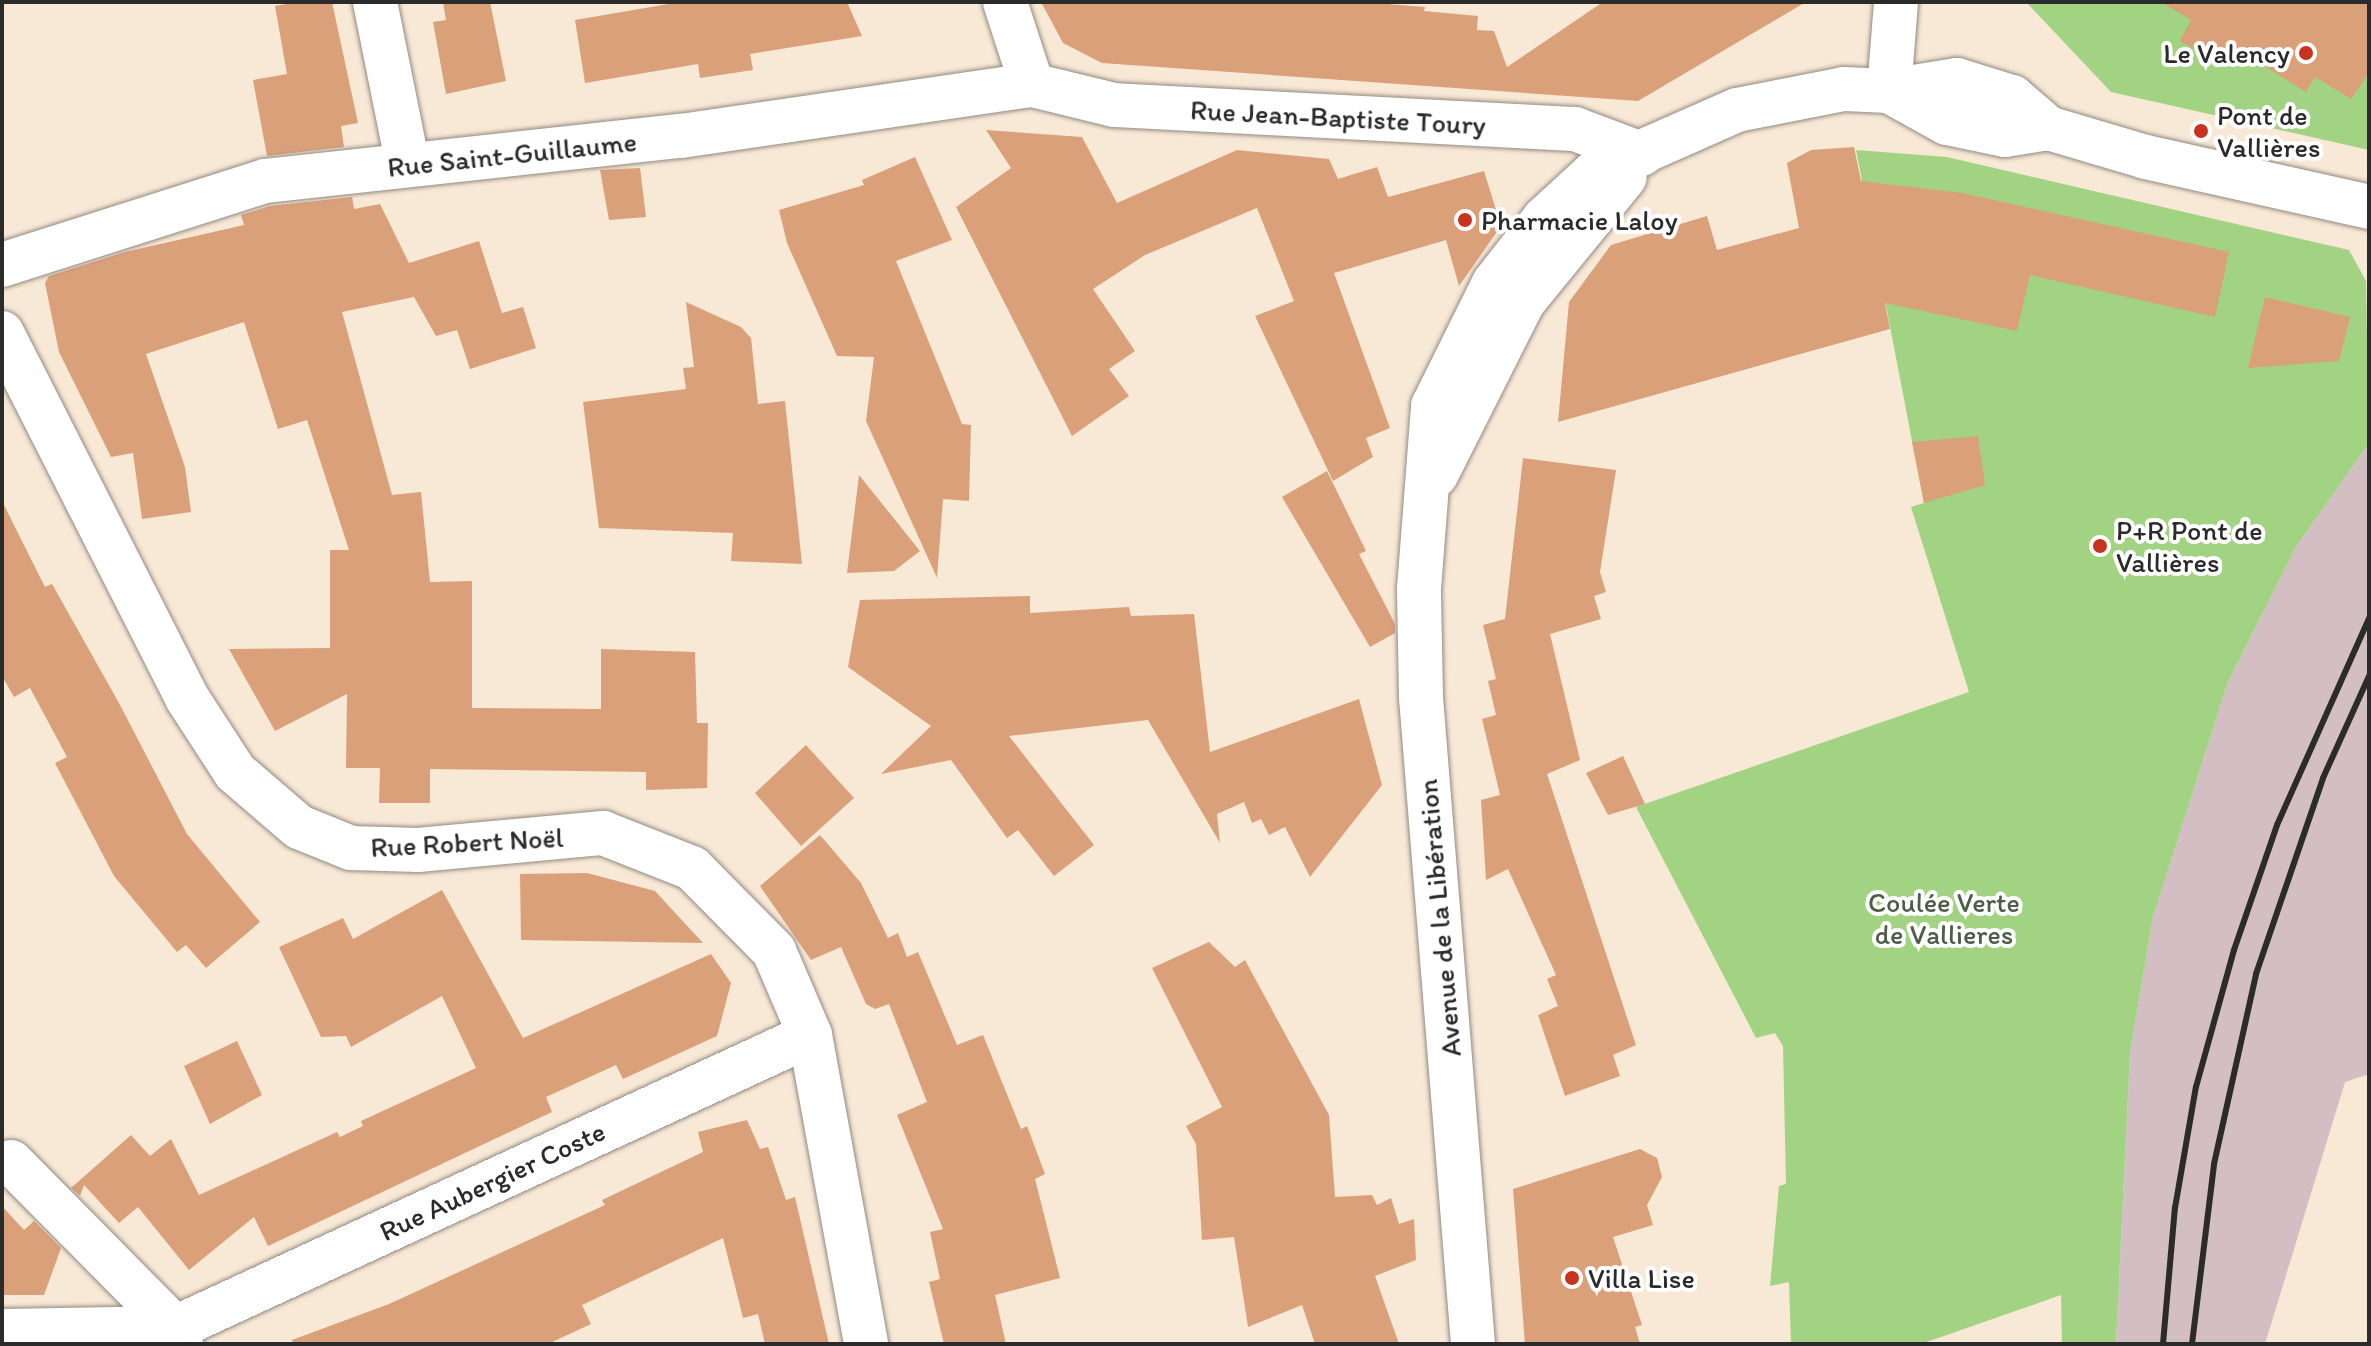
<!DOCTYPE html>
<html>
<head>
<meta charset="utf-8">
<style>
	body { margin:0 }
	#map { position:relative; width:2371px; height:1346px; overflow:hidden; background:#f8e8d6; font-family:Itim,sans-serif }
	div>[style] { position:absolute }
	.industrial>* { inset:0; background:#d2bec3 }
	.green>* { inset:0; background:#a1d382 }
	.building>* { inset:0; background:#daa07a }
	.roads { filter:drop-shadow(0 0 2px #928a80) drop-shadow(0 0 2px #928a80) }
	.minor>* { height:44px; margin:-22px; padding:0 22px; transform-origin:22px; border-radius:22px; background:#fff }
	.major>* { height:44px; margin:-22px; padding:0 22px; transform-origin:22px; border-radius:22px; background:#fff }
	.rail>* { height:6px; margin:-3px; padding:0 3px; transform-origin:3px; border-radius:3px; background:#2b2b2b }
	.dots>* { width:22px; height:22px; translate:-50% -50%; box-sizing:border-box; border:4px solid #fff; border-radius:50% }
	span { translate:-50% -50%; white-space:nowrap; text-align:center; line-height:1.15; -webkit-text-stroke:8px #fff; paint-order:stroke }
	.poi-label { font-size:28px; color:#2b2b2b }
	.right { translate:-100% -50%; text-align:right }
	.left { translate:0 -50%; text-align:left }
	.street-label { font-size:28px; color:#2b2b2b }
	.park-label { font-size:28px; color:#4e5d45 }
	.frame { position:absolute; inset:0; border:4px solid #2b2b2b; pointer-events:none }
</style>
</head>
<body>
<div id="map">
	<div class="industrial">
		<i style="clip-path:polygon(2369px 443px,2369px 1074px,2345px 1082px,2265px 1344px,2116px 1344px,2130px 1053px,2153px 917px,2228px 682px,2296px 547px)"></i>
	</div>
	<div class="green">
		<i style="clip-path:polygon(2026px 2px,2369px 2px,2369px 150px,2111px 92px)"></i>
		<i style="clip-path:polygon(1856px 150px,1947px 157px,2349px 250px,2366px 281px,2369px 443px,2296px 547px,2228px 682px,2153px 917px,2130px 1053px,2116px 1344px,2062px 1344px,2061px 1295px,1921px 1344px,1791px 1344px,1789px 1282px,1770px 1286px,1779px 1186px,1786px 1184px,1783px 1046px,1775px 1033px,1756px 1038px,1636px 807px,1969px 692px,1911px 507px,1924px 503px)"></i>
	</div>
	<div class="building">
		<i style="clip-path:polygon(298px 2px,332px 2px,358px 123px,341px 126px,344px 147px,267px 156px,253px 80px,287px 74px,275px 6px)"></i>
		<i style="clip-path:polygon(443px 2px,490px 2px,506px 81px,446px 94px,433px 22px,446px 20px)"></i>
		<i style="clip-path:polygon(680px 2px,847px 2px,862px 36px,750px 54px,753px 70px,700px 78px,698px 64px,585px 83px,575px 20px)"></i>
		<i style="clip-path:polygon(1041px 2px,1364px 2px,1425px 7px,1424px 11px,1478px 16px,1477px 30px,1494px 31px,1507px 67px,1603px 2px,1806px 2px,1638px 101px,1102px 63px,1063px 43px)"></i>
		<i style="clip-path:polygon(2161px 2px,2369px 2px,2369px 72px,2351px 99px,2315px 77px,2306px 92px,2229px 44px,2217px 62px,2180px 41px,2191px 20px)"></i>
		<i style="clip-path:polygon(986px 130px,1082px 137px,1117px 203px,1237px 150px,1329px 159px,1338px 179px,1377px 167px,1388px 197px,1484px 171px,1501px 226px,1459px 286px,1446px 240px,1334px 273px,1390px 428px,1366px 438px,1373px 457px,1333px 481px,1255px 316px,1294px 301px,1257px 208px,1145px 255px,1093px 289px,1135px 351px,1109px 369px,1129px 396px,1072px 436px,956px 207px,1011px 168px)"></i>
		<i style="clip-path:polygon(1854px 147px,1861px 181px,1962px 193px,2229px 252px,2215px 317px,2030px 275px,2017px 331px,1885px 303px,1890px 329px,1558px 422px,1569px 302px,1611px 245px,1707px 216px,1717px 250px,1799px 228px,1787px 163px,1811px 150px)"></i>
		<i style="clip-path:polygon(915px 157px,952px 240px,896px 261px,962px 424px,971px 425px,969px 501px,943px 499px,937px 578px,866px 421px,874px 357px,837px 356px,787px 243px,779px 210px,864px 185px,862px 180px)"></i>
		<i style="clip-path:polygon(640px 168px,646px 217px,609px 220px,600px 170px)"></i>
		<i style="clip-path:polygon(352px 197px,354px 209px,380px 204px,409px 263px,479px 241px,502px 313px,523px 307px,536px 348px,470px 369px,457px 330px,436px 336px,414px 297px,342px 312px,392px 495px,421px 492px,430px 582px,472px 581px,472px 708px,601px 709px,601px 649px,695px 652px,697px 723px,708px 723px,707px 788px,646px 790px,646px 772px,430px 769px,430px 803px,379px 803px,380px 768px,346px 768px,347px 694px,275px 731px,229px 649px,330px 648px,330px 550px,349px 550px,307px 420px,278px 429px,244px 322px,146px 354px,185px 467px,191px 512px,142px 519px,133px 453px,111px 457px,59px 352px,45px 283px,49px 276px,125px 252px,244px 225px,241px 215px,270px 206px)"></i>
		<i style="clip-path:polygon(2265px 297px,2350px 317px,2339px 361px,2248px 368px)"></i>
		<i style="clip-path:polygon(686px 302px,741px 327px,751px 338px,758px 404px,785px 401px,802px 564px,731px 561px,733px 533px,599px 528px,583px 402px,686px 389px,683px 368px,694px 367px)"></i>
		<i style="clip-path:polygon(1978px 436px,1985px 485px,1924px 503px,1912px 442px)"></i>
		<i style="clip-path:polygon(1523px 458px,1616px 470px,1600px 572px,1606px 592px,1594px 596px,1601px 619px,1550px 634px,1580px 760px,1547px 774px,1636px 1045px,1613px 1055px,1620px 1076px,1565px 1096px,1538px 1015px,1558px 1006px,1547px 979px,1556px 975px,1508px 869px,1486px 880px,1481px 800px,1500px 795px,1482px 719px,1496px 715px,1488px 681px,1496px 679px,1483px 625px,1505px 619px)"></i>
		<i style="clip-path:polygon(1327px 471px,1366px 551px,1359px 554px,1395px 624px,1395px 633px,1370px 647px,1282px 497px)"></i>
		<i style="clip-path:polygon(859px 475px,920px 551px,894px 571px,847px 573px)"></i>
		<i style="clip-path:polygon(2px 501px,45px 587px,52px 584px,119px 703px,187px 834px,260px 922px,206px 968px,186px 945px,177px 952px,114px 876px,55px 763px,67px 757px,30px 688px,14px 697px,2px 676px)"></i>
		<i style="clip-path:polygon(1030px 596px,1030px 613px,1129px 607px,1131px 616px,1194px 614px,1210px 752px,1359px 699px,1382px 785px,1310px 877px,1285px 827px,1269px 835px,1261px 819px,1252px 823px,1244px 802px,1217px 814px,1220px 843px,1148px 720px,1009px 736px,1094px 845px,1054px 876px,1018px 830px,1007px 838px,951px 760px,881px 774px,931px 726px,848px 667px,860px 600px)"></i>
		<i style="clip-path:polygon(806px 745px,854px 798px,801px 846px,755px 793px)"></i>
		<i style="clip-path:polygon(1623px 756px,1645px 804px,1608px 815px,1586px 773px)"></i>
		<i style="clip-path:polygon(820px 835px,861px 883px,888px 938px,898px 933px,907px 957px,918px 952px,957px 1045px,983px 1035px,1021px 1129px,1027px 1126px,1045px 1174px,1035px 1179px,1060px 1278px,995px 1295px,1006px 1344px,944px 1344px,929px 1282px,940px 1279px,930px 1232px,943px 1229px,897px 1115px,927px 1102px,889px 1004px,875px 1009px,866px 1004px,841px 947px,811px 960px,760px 886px)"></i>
		<i style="clip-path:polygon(587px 873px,655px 891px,703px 943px,521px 940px,520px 874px)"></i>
		<i style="clip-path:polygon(442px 890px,523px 1038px,711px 954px,731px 983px,717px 1036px,623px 1079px,616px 1065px,546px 1097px,552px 1112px,268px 1246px,254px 1217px,189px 1270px,138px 1207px,119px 1223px,84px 1185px,80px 1196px,71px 1188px,131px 1135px,150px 1156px,171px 1139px,199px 1195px,337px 1132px,340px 1137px,363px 1126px,361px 1121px,476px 1068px,442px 996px,351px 1047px,346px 1036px,321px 1037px,279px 947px,343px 918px,353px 939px)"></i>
		<i style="clip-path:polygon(1209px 942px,1235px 967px,1245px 960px,1329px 1115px,1335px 1197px,1372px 1195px,1377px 1205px,1391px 1198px,1399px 1224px,1414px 1219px,1416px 1260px,1375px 1276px,1399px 1344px,1315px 1344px,1302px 1305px,1248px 1327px,1234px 1237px,1202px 1240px,1196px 1144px,1186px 1126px,1222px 1107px,1152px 968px)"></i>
		<i style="clip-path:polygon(237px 1041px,262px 1095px,210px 1124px,184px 1066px)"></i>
		<i style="clip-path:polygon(747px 1120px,760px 1149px,768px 1147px,786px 1200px,795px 1197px,829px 1344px,765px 1344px,758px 1314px,743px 1318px,723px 1238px,582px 1305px,591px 1324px,548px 1344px,293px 1344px,292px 1340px,389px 1304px,605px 1205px,602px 1200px,703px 1152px,698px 1132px)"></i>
		<i style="clip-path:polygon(1640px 1149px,1657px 1158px,1662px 1177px,1647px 1205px,1653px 1225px,1613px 1237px,1642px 1325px,1635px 1327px,1640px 1344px,1525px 1344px,1513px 1189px)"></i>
		<i style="clip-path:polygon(2px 1206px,24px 1230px,34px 1221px,61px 1248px,44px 1295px,2px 1295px)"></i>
	</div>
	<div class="roads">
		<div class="minor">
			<i style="left:375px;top:2px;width:166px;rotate:78.6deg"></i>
			<i style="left:1005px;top:2px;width:87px;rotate:72deg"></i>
			<i style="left:1889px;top:91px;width:89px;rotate:-85.5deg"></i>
			<i style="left:2px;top:265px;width:276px;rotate:-17.7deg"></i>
			<i style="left:265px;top:181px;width:418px;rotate:-6.2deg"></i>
			<i style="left:681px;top:136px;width:355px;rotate:-8.3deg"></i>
			<i style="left:1032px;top:85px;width:84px;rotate:13.7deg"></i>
			<i style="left:1114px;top:105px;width:462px;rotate:3deg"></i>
			<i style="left:1575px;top:129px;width:71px;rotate:20.7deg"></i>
			<i style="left:2px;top:333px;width:409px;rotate:63.1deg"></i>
			<i style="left:187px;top:698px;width:88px;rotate:57deg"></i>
			<i style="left:235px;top:772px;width:84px;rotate:40.7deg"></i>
			<i style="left:299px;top:827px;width:56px;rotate:22deg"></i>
			<i style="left:351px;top:848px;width:67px;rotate:1.7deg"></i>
			<i style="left:418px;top:850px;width:186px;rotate:-5.3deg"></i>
			<i style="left:603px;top:833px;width:96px;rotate:21.5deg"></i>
			<i style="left:692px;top:868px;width:117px;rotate:45.3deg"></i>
			<i style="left:774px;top:951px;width:91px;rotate:66.8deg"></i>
			<i style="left:810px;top:1035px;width:314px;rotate:79.7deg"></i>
			<i style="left:11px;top:1162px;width:233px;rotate:45.3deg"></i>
			<i style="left:175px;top:1328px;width:15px;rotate:67deg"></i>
			<i style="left:2px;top:1331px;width:173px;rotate:-1deg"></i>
			<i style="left:175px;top:1328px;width:699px;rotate:-24.77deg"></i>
		</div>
		<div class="major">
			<i style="left:1889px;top:91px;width:66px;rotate:28.9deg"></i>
			<i style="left:1947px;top:123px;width:59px;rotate:11.7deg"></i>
			<i style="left:2005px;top:135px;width:44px;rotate:-9.2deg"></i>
			<i style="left:1436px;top:475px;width:194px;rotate:-63.3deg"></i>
			<i style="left:1523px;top:302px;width:161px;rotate:-50.8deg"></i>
			<i style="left:1473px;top:1344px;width:649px;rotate:-94.6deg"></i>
			<i style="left:1421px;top:697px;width:108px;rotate:-91.1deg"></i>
			<i style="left:1419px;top:589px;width:184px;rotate:-85.6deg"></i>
			<i style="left:1433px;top:406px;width:137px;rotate:-63.6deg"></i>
			<i style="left:1494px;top:283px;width:81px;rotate:-52deg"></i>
			<i style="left:1544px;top:219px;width:68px;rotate:-42.6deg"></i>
			<i style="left:1594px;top:173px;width:156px;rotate:-23.8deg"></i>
			<i style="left:1737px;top:110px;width:109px;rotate:-11.1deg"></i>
			<i style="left:1844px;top:89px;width:45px;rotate:2.5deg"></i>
			<i style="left:1889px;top:91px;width:69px;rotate:-9.2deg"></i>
			<i style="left:1957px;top:80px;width:58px;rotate:17.2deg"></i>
			<i style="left:2012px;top:97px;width:48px;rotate:40.7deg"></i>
			<i style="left:2048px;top:128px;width:102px;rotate:16.5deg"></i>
			<i style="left:2146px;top:157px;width:229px;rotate:12.6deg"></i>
		</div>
	</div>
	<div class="rail">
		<i style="left:2163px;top:1344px;width:137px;rotate:-85deg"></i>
		<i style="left:2175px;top:1208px;width:123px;rotate:-80.2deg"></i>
		<i style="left:2196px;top:1087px;width:142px;rotate:-74.5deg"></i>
		<i style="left:2234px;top:950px;width:132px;rotate:-71deg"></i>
		<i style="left:2277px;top:825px;width:227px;rotate:-66deg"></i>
		<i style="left:2192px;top:1344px;width:181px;rotate:-83deg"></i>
		<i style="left:2214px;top:1164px;width:195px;rotate:-77.5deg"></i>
		<i style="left:2256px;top:974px;width:207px;rotate:-71.1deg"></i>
		<i style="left:2323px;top:778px;width:112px;rotate:-65.7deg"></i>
	</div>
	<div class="dots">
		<i style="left:2306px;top:53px;background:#c8321e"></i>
		<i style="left:2201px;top:131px;background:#c8321e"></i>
		<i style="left:1465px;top:220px;background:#c8321e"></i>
		<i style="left:2100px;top:546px;background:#c8321e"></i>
		<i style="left:1572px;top:1278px;background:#c8321e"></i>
	</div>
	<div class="poi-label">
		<span class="right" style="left:2290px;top:53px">Le Valency</span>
		<span class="left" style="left:2217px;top:131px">Pont de<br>Vallières</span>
		<span class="left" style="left:1481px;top:220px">Pharmacie Laloy</span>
		<span class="left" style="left:2116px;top:546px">P+R Pont de<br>Vallières</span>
		<span class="left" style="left:1588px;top:1278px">Villa Lise</span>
	</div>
	<div class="street-label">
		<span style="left:1338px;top:117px;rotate:3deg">Rue Jean-Baptiste Toury</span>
		<span style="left:512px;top:154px;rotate:-6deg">Rue Saint-Guillaume</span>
		<span style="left:467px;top:842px;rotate:-3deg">Rue Robert Noël</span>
		<span style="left:1439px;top:918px;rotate:-95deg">Avenue de la Libération</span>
		<span style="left:492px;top:1181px;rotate:-25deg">Rue Aubergier Coste</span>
	</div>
	<div class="park-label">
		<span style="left:1944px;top:918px">Coulée Verte<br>de Vallieres</span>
	</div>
	<div class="frame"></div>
</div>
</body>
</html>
